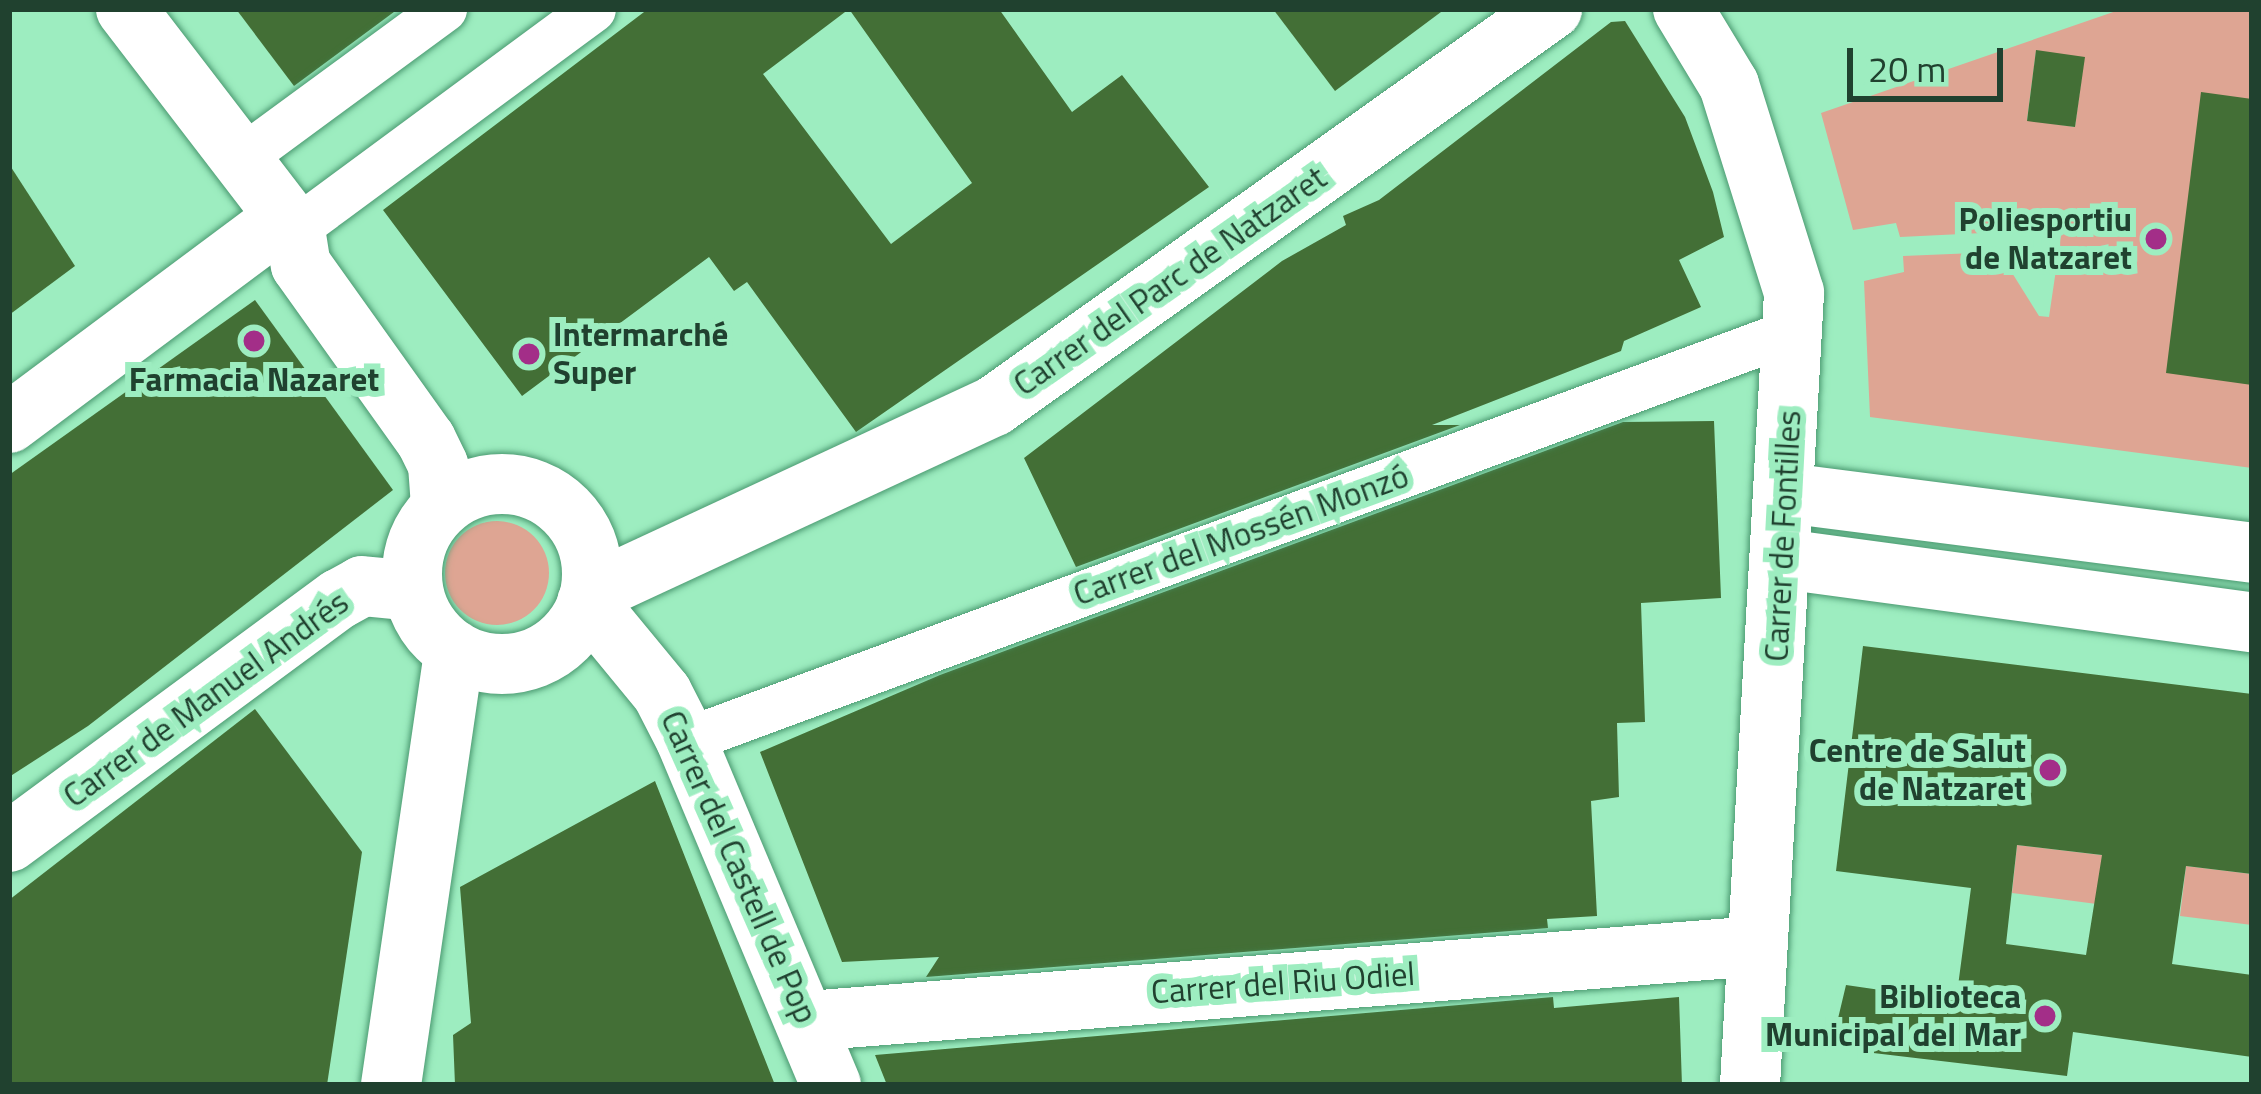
<!DOCTYPE html>
<html>
<head>
<meta charset="utf-8">
<style>
	body { margin:0 }
	#map { position:relative; width:2261px; height:1094px; overflow:hidden; background:#9dedc0; font-family:"Titillium Web",sans-serif }
	div>[style] { position:absolute }
	.green>* { inset:0; background:#dea593 }
	.round { border-radius:50% }
	.building>* { inset:0; background:#436f36 }
	.roads { filter:drop-shadow(0 0 3px #4a9970) drop-shadow(0 0 3px #4a9970) }
	.pedestrian>* { height:45px; margin:-22.5px; padding:0 22.5px; transform-origin:22.5px; border-radius:22.5px; background:#fff }
	.minor>* { height:60px; margin:-30px; padding:0 30px; transform-origin:30px; border-radius:30px; background:#fff }
	.minor>.ring { margin:-30px; padding:0; box-sizing:content-box; background:none; border:60px solid #fff; border-radius:50% }
	.dots>* { width:33px; height:33px; translate:-50% -50%; box-sizing:border-box; border:6px solid #9dedc0; border-radius:50% }
	span { translate:-50% -50%; white-space:nowrap; text-align:center; line-height:1.15; -webkit-text-stroke:12px #9dedc0; paint-order:stroke }
	.poi-label { font-size:33px; color:#20412f; font-weight:700 }
	.right { translate:-100% -50%; text-align:right }
	.left { translate:0 -50%; text-align:left }
	.street-label { font-size:33px; color:#20412f }
	.frame { position:absolute; inset:0; border:12px solid #20412f; pointer-events:none }
	.scale { position:absolute; left:1847px; top:48px; width:156px; height:54px; box-sizing:border-box; border:6px solid #20412f; border-top:0; padding-left:15px; font-size:36px; line-height:42px; white-space:nowrap; color:#20412f; -webkit-text-stroke:9px #9dedc0; paint-order:stroke }
</style>
</head>
<body>
<div id="map">
	<div class="green">
		<i style="clip-path:polygon(evenodd,2122px 9px,2252px 9px,2252px 468px,1870px 417px,1864px 281px,1904px 272px,1903px 256px,1999px 252px,2039px 316px,2049px 317px,2062px 229px,1900px 237px,1896px 223px,1853px 230px,1821px 113px,2122px 9px,2036px 51px,2084px 58px,2075px 127px,2027px 120px,2036px 51px)"></i>
		<i class="round" style="left:445px;top:521px;width:104px;height:104px"></i>
		<i style="clip-path:polygon(2017px 845px,2118px 857px,2112px 906px,2012px 893px)"></i>
		<i style="clip-path:polygon(2186px 866px,2252px 874px,2252px 925px,2180px 916px)"></i>
	</div>
	<div class="building">
		<i style="clip-path:polygon(236px 9px,398px 9px,294px 86px)"></i>
		<i style="clip-path:polygon(evenodd,648px 9px,999px 9px,1072px 112px,1122px 75px,1209px 187px,856px 432px,747px 282px,734px 291px,709px 257px,522px 396px,383px 210px,648px 9px,849px 9px,972px 183px,891px 244px,763px 74px,849px 9px)"></i>
		<i style="clip-path:polygon(1273px 9px,1445px 9px,1335px 91px)"></i>
		<i style="clip-path:polygon(1625px 21px,1685px 117px,1713px 192px,1724px 237px,1679px 260px,1701px 307px,1624px 341px,1621px 351px,1432px 425px,1460px 425px,1076px 567px,1024px 458px,1282px 261px,1346px 225px,1343px 216px,1379px 200px,1611px 22px)"></i>
		<i style="clip-path:polygon(2036px 50px,2085px 57px,2075px 127px,2027px 121px)"></i>
		<i style="clip-path:polygon(2201px 92px,2252px 99px,2252px 385px,2166px 373px)"></i>
		<i style="clip-path:polygon(9px 164px,75px 266px,9px 315px)"></i>
		<i style="clip-path:polygon(255px 300px,393px 490px,88px 726px,9px 777px,9px 475px)"></i>
		<i style="clip-path:polygon(1714px 421px,1721px 598px,1641px 603px,1645px 722px,1617px 723px,1619px 797px,1591px 801px,1597px 916px,1547px 919px,1548px 928px,926px 977px,939px 957px,842px 962px,760px 752px,940px 675px,1623px 422px)"></i>
		<i style="clip-path:polygon(evenodd,1863px 646px,2252px 694px,2252px 874px,2186px 866px,2172px 964px,2252px 975px,2252px 1057px,2073px 1032px,2067px 1076px,1831px 1048px,1846px 985px,1956px 1001px,1971px 888px,1836px 871px,1863px 646px,2017px 845px,2102px 855px,2086px 955px,2006px 944px,2017px 845px)"></i>
		<i style="clip-path:polygon(255px 709px,362px 852px,327px 1085px,9px 1085px,9px 900px)"></i>
		<i style="clip-path:polygon(655px 781px,775px 1085px,455px 1085px,453px 1035px,471px 1023px,460px 887px)"></i>
		<i style="clip-path:polygon(1553px 997px,1554px 1008px,1679px 997px,1682px 1085px,887px 1085px,875px 1055px)"></i>
	</div>
	<div class="roads">
		<div class="pedestrian">
			<i style="left:241px;top:158px;width:252px;rotate:-36.3deg"></i>
			<i style="left:295px;top:229px;width:370px;rotate:-36.4deg"></i>
			<i style="left:686px;top:740px;width:1182px;rotate:-20.29deg"></i>
		</div>
		<div class="minor">
			<i style="left:126px;top:9px;width:277px;rotate:52.5deg"></i>
			<i style="left:295px;top:229px;width:36px;rotate:81deg"></i>
			<i style="left:301px;top:265px;width:215px;rotate:54.5deg"></i>
			<i style="left:426px;top:440px;width:28px;rotate:64deg"></i>
			<i style="left:438px;top:465px;width:41px;rotate:85.8deg"></i>
			<i style="left:1683px;top:9px;width:89px;rotate:58.8deg"></i>
			<i style="left:1729px;top:85px;width:218px;rotate:72.6deg"></i>
			<i style="left:1794px;top:293px;width:793px;rotate:93.18deg"></i>
			<i style="left:9px;top:423px;width:344px;rotate:-36.7deg"></i>
			<i class="ring" style="left:412px;top:484px;width:120px;height:120px"></i>
			<i style="left:1786px;top:493px;width:470px;rotate:7.3deg"></i>
			<i style="left:1783px;top:559px;width:473px;rotate:7.7deg"></i>
			<i style="left:591px;top:593px;width:444px;rotate:-24.9deg"></i>
			<i style="left:994px;top:406px;width:685px;rotate:-35.43deg"></i>
			<i style="left:587px;top:602px;width:118px;rotate:50.5deg"></i>
			<i style="left:662px;top:693px;width:53px;rotate:62.9deg"></i>
			<i style="left:686px;top:740px;width:374px;rotate:67.2deg"></i>
			<i style="left:9px;top:842px;width:410px;rotate:-36.4deg"></i>
			<i style="left:339px;top:599px;width:26px;rotate:-29deg"></i>
			<i style="left:362px;top:586px;width:51px;rotate:5.6deg"></i>
			<i style="left:808px;top:1021px;width:952px;rotate:-4.52deg"></i>
			<i style="left:391px;top:1085px;width:439px;rotate:-81.7deg"></i>
		</div>
	</div>
	<div class="dots">
		<i style="left:2156px;top:239px;background:#a32e88"></i>
		<i style="left:254px;top:341px;background:#a32e88"></i>
		<i style="left:529px;top:354px;background:#a32e88"></i>
		<i style="left:2050px;top:770px;background:#a32e88"></i>
		<i style="left:2045px;top:1016px;background:#a32e88"></i>
	</div>
	<div class="poi-label">
		<span class="right" style="left:2132px;top:239px">Poliesportiu<br>de Natzaret</span>
		<span class="left" style="left:553px;top:354px">Intermarché<br>Super</span>
		<span style="left:254px;top:380px">Farmacia Nazaret</span>
		<span class="right" style="left:2026px;top:770px">Centre de Salut<br>de Natzaret</span>
		<span class="right" style="left:2021px;top:1016px">Biblioteca<br>Municipal del Mar</span>
	</div>
	<div class="street-label">
		<span style="left:1170px;top:281px;rotate:-35deg">Carrer del Parc de Natzaret</span>
		<span style="left:1241px;top:535px;rotate:-20deg">Carrer del Mossén Monzó</span>
		<span style="left:1783px;top:536px;rotate:-87deg">Carrer de Fontilles</span>
		<span style="left:206px;top:699px;rotate:-36deg">Carrer de Manuel Andrés</span>
		<span style="left:739px;top:867px;rotate:66deg">Carrer del Castell de Pop</span>
		<span style="left:1283px;top:983px;rotate:-4deg">Carrer del Riu Odiel</span>
	</div>
	<div class="frame"></div>
	<div class="scale">20 m</div>
</div>
</body>
</html>
